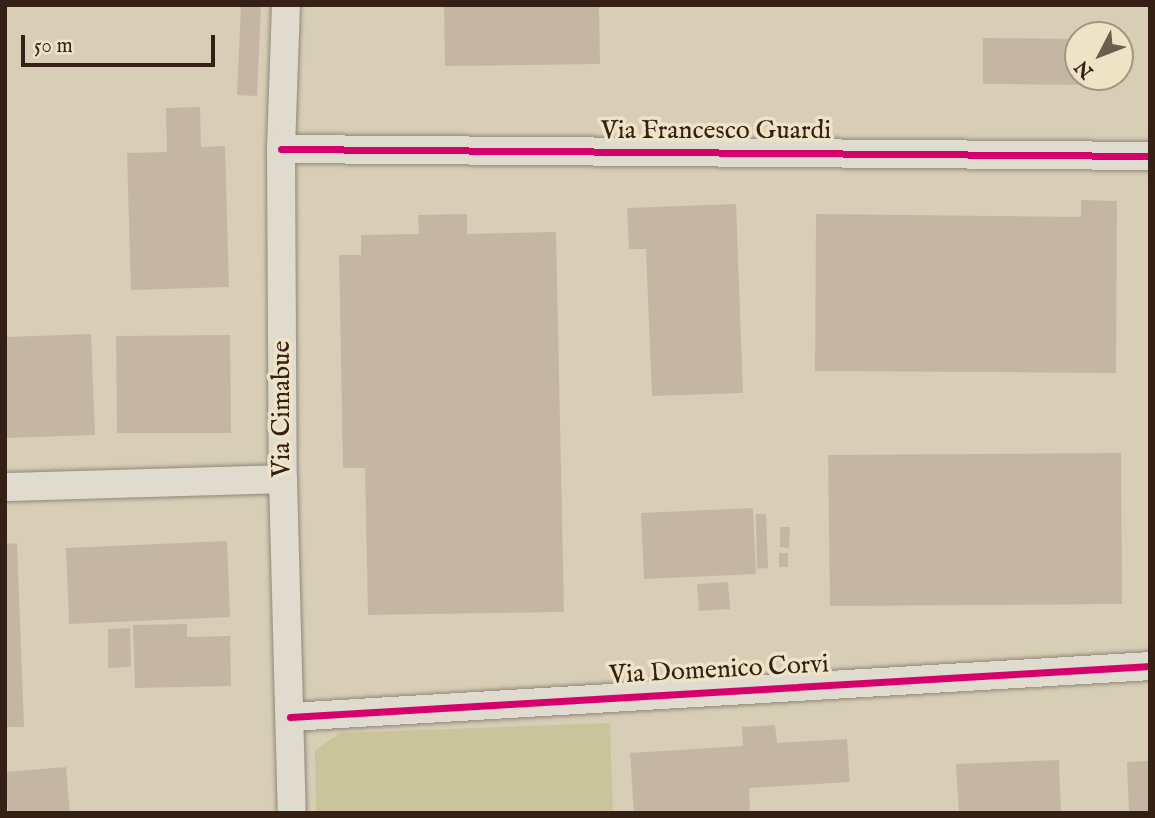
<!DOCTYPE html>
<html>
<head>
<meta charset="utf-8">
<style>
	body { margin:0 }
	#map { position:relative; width:1155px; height:818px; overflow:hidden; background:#d8ceb6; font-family:"IM FELL English",serif }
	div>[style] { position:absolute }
	.green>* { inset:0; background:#c9c499 }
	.building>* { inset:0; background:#c5b6a4 }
	.roads { filter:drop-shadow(0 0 2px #8f8778) drop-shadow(0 0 2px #8f8778) }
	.street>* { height:28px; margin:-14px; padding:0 14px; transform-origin:14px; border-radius:14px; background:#e0dbcf }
	.cycleway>* { height:7px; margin:-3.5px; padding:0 3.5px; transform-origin:3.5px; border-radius:3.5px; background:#d6006c }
	span { translate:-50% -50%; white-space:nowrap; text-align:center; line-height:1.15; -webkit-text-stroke:7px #efe3c6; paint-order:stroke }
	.street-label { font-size:26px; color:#342014 }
	.frame { position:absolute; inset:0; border:7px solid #342014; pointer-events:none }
	.north { position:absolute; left:1064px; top:21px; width:70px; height:70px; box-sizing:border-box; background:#efe3c6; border:2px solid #a4957f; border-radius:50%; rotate:228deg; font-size:19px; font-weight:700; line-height:28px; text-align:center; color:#342014 }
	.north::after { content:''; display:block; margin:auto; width:24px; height:32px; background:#6d5d4d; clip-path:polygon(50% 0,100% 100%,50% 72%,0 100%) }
	.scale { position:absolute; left:21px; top:35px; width:194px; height:32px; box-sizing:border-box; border:4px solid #342014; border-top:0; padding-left:9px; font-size:21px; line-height:24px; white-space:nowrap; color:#342014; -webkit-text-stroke:5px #efe3c6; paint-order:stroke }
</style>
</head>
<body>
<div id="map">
	<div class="green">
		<i style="clip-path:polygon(610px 723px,613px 813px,316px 813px,315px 750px,340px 733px)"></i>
	</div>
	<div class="building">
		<i style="clip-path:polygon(241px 5px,261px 5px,257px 96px,237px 95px)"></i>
		<i style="clip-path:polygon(444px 5px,599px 5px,600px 64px,445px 66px)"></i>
		<i style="clip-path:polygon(983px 38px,1078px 39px,1078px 77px,1094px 77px,1094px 85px,983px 84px)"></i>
		<i style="clip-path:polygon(200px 107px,201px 147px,225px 146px,229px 287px,131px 290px,127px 153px,167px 152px,166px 108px)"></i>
		<i style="clip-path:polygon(1081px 200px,1117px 201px,1116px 373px,815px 371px,816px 214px,1081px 217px)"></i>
		<i style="clip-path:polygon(736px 204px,743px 393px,652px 396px,646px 249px,629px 249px,627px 208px)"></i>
		<i style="clip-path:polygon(467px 214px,467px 234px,556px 232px,564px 612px,368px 615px,365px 468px,343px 468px,339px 255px,361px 255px,361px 235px,419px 234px,418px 215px)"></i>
		<i style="clip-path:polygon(91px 334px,95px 435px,5px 438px,5px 337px)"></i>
		<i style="clip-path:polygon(230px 335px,231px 433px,117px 433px,116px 336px)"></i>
		<i style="clip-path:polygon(1121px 453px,1122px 604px,830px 606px,828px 455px)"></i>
		<i style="clip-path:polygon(753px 508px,756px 574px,644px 579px,641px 513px)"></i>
		<i style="clip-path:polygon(756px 514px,766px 514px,768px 568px,757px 569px)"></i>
		<i style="clip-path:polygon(780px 527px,790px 527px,789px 548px,780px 547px)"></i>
		<i style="clip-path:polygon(227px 541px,230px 617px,69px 624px,66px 548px)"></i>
		<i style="clip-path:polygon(17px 543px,24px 727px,5px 727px,5px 544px)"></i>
		<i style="clip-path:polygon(779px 553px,788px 553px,788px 567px,779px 567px)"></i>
		<i style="clip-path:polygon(728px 582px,730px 609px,699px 611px,697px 584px)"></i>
		<i style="clip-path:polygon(187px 624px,187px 637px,230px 636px,231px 686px,135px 688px,133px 625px)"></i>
		<i style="clip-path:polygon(130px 628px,131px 667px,108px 668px,108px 629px)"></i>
		<i style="clip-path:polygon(775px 725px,777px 743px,847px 739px,850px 782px,749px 788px,750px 813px,634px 813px,630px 753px,743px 746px,742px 727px)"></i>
		<i style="clip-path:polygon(1059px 760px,1061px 813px,959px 813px,956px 764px)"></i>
		<i style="clip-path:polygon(1150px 761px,1150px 813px,1129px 813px,1127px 762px)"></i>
		<i style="clip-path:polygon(66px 767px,70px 813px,8px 813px,5px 772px)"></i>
	</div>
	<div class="roads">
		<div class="street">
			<i style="left:286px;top:5px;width:144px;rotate:92deg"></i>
			<i style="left:281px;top:149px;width:330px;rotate:89.7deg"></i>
			<i style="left:283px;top:479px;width:334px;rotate:88.5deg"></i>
			<i style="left:281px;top:149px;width:869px;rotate:0.46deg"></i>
			<i style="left:5px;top:487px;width:278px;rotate:-1.6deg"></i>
			<i style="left:290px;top:717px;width:862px;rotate:-3.39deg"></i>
		</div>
	</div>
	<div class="cycleway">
		<i style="left:281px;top:149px;width:869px;rotate:0.46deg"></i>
		<i style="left:290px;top:717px;width:862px;rotate:-3.39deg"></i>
	</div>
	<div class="street-label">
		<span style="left:716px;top:131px">Via Francesco Guardi</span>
		<span style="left:282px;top:409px;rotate:-90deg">Via Cimabue</span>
		<span style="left:719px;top:670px;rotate:-3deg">Via Domenico Corvi</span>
	</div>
	<div class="frame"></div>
	<div class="north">N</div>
	<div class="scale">50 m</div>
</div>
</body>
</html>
